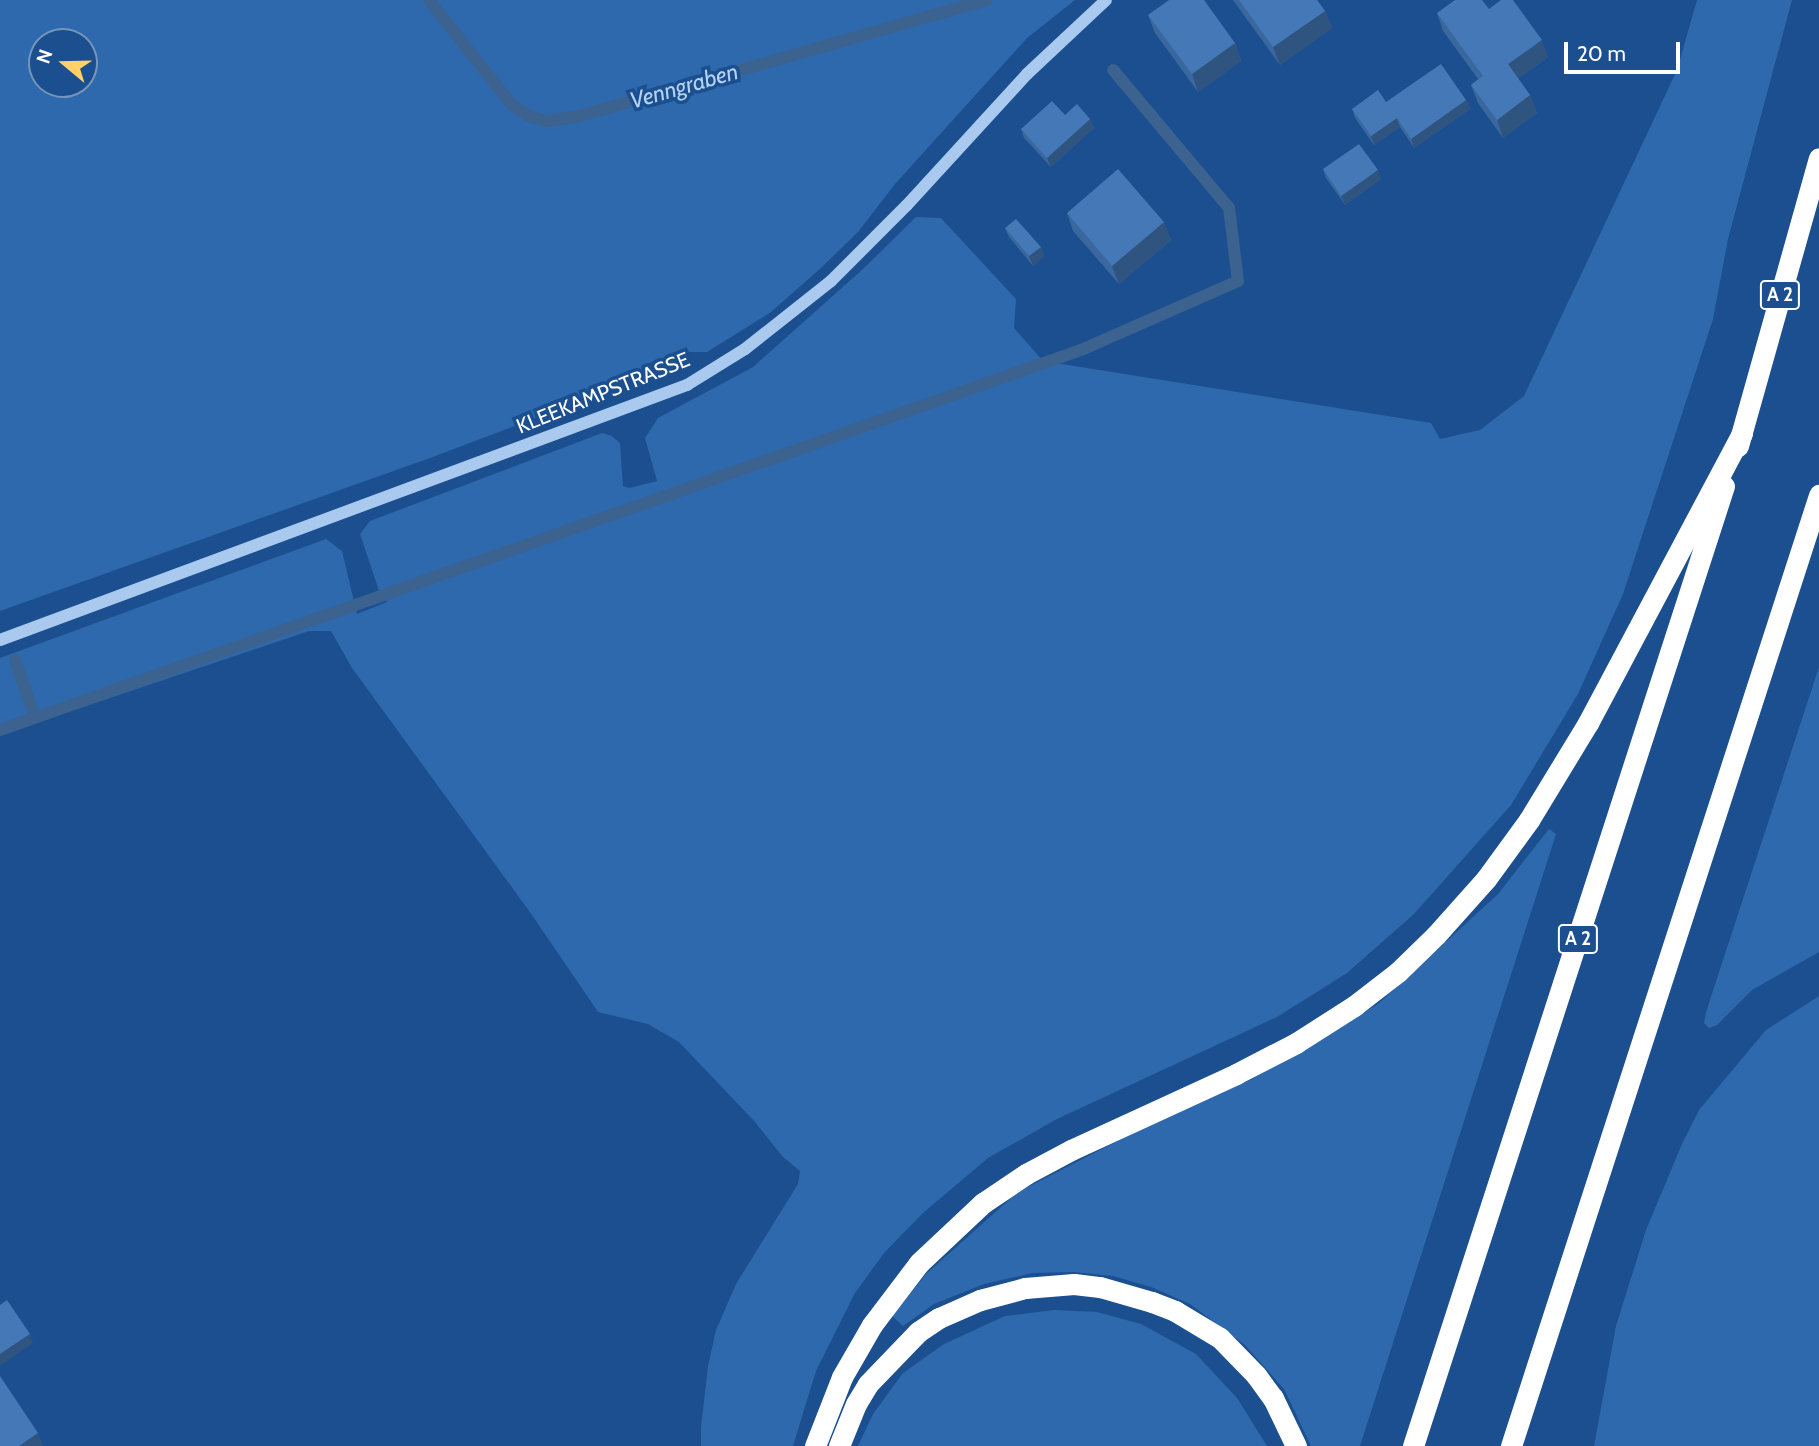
<!DOCTYPE html>
<html>
<head>
<meta charset="utf-8">
<style>
	body { margin:0 }
	#map { position:relative; width:1819px; height:1446px; overflow:hidden; background:#1b4f8f; font-family:Cabin,sans-serif }
	div>[style] { position:absolute }
	.green>* { inset:0; background:#2e69ad }
	.stream>* { height:12px; margin:-6px; padding:0 6px; transform-origin:6px; border-radius:6px; background:#3c6290 }
	.minor>* { height:12px; margin:-6px; padding:0 6px; transform-origin:6px; border-radius:6px; background:#a9c9ee }
	.highway>* { height:21px; margin:-10.5px; padding:0 10.5px; transform-origin:10.5px; border-radius:10.5px; background:#fff }
	.wall>* { inset:0; background:#3a679d }
	.shaded-wall>* { inset:0; background:#305480 }
	.building>* { inset:0; background:#4478b7 }
	span { translate:-50% -50%; white-space:nowrap; text-align:center; line-height:1.15; -webkit-text-stroke:7px #1b4f8f; paint-order:stroke }
	.shield-label span { padding:2px 5px; background:#1b4f8f; border:2px solid; border-radius:5px; -webkit-text-stroke-width:0 }
	.shield-label { font-size:19px; color:#fff; font-weight:700 }
	.street-label { font-size:21px; color:#fff }
	.water-label { font-size:23px; color:#b5d3f5; font-style:italic }
	.north { position:absolute; left:28px; top:28px; width:70px; height:70px; box-sizing:border-box; background:#1b4f8f; border:2px solid #7695bc; border-radius:50%; rotate:289deg; font-size:19px; font-weight:700; line-height:28px; text-align:center; color:#fff }
	.north::after { content:''; display:block; margin:auto; width:24px; height:32px; background:#ffd166; clip-path:polygon(50% 0,100% 100%,50% 72%,0 100%) }
	.scale { position:absolute; left:1564px; top:42px; width:116px; height:32px; box-sizing:border-box; border:4px solid #fff; border-top:0; padding-left:9px; font-size:21px; line-height:24px; white-space:nowrap; color:#fff; -webkit-text-stroke:5px #1b4f8f; paint-order:stroke }
</style>
</head>
<body>
<div id="map">
	<div class="green">
		<i style="clip-path:polygon(evenodd,0 0,1075px 0,1027px 38px,895px 184px,858px 232px,822px 267px,771px 312px,707px 352px,690px 352px,649px 363px,642px 378px,430px 458px,0 611px,0 0,42px 42px,84px 42px,84px 84px,42px 84px,42px 42px)"></i>
		<i style="clip-path:polygon(1697px 0,1792px 0,1728px 239px,1713px 319px,1623px 594px,1578px 694px,1511px 805px,1414px 914px,1347px 973px,1277px 1017px,1057px 1119px,988px 1158px,923px 1213px,884px 1253px,855px 1293px,816px 1371px,793px 1446px,701px 1446px,701px 1427px,708px 1366px,716px 1330px,736px 1284px,798px 1184px,800px 1171px,782px 1156px,755px 1122px,679px 1042px,648px 1024px,598px 1012px,532px 915px,352px 668px,331px 631px,309px 631px,0 735px,0 658px,326px 539px,342px 551px,357px 614px,387px 602px,379px 591px,360px 534px,370px 521px,602px 433px,612px 436px,620px 443px,623px 486px,629px 488px,657px 481px,645px 438px,658px 418px,753px 367px,863px 269px,916px 217px,941px 218px,1016px 299px,1014px 328px,1043px 361px,1431px 423px,1440px 439px,1480px 430px,1524px 396px,1677px 70px)"></i>
		<i style="clip-path:polygon(1819px 667px,1819px 952px,1752px 990px,1717px 1025px,1709px 1028px,1704px 1023px,1706px 1012px)"></i>
		<i style="clip-path:polygon(1549px 829px,1556px 834px,1360px 1446px,1311px 1446px,1284px 1389px,1245px 1345px,1190px 1304px,1151px 1287px,1113px 1276px,1074px 1272px,1033px 1273px,984px 1284px,934px 1304px,903px 1326px,892px 1316px,926px 1274px,1018px 1192px,1149px 1125px,1250px 1080px,1378px 1004px,1498px 894px)"></i>
		<i style="clip-path:polygon(1819px 996px,1819px 1446px,1594px 1446px,1616px 1326px,1646px 1230px,1682px 1144px,1699px 1110px,1766px 1030px)"></i>
		<i style="clip-path:polygon(1054px 1310px,1097px 1312px,1141px 1324px,1196px 1354px,1237px 1398px,1267px 1446px,858px 1446px,873px 1414px,903px 1373px,944px 1344px,1005px 1316px)"></i>
	</div>
	<div class="stream">
		<i style="left:429px;top:0;width:132px;rotate:51.7deg"></i>
		<i style="left:511px;top:104px;width:22px;rotate:34deg"></i>
		<i style="left:529px;top:116px;width:19px;rotate:16deg"></i>
		<i style="left:547px;top:121px;width:29px;rotate:-8deg"></i>
		<i style="left:576px;top:117px;width:427px;rotate:-15.9deg"></i>
		<i style="left:15px;top:660px;width:60px;rotate:70.7deg"></i>
		<i style="left:0;top:730px;width:1146px;rotate:-19.37deg"></i>
		<i style="left:1081px;top:350px;width:171px;rotate:-23.7deg"></i>
		<i style="left:1238px;top:281px;width:74px;rotate:-97deg"></i>
		<i style="left:1229px;top:208px;width:180px;rotate:-130deg"></i>
	</div>
	<div class="minor">
		<i style="left:0;top:640px;width:733px;rotate:-20.36deg"></i>
		<i style="left:687px;top:385px;width:68px;rotate:-31.8deg"></i>
		<i style="left:745px;top:349px;width:110px;rotate:-38.3deg"></i>
		<i style="left:831px;top:281px;width:107px;rotate:-45deg"></i>
		<i style="left:907px;top:205px;width:178px;rotate:-47.5deg"></i>
		<i style="left:1027px;top:74px;width:108px;rotate:-43.1deg"></i>
	</div>
	<div class="highway">
		<i style="left:1738px;top:446px;width:299px;rotate:-74.3deg"></i>
		<i style="left:815px;top:1446px;width:74px;rotate:-68.6deg"></i>
		<i style="left:842px;top:1377px;width:60px;rotate:-60deg"></i>
		<i style="left:872px;top:1325px;width:78px;rotate:-52.8deg"></i>
		<i style="left:919px;top:1263px;width:88px;rotate:-43.2deg"></i>
		<i style="left:983px;top:1203px;width:52px;rotate:-34deg"></i>
		<i style="left:1026px;top:1174px;width:51px;rotate:-28.1deg"></i>
		<i style="left:1071px;top:1150px;width:182px;rotate:-24.7deg"></i>
		<i style="left:1236px;top:1074px;width:68px;rotate:-27.3deg"></i>
		<i style="left:1296px;top:1043px;width:69px;rotate:-32.5deg"></i>
		<i style="left:1354px;top:1006px;width:56px;rotate:-37.7deg"></i>
		<i style="left:1398px;top:972px;width:53px;rotate:-44.2deg"></i>
		<i style="left:1436px;top:935px;width:75px;rotate:-48.2deg"></i>
		<i style="left:1486px;top:879px;width:73px;rotate:-53.9deg"></i>
		<i style="left:1529px;top:820px;width:114px;rotate:-58.7deg"></i>
		<i style="left:1588px;top:723px;width:328px;rotate:-62deg"></i>
		<i style="left:839px;top:1446px;width:45px;rotate:-68deg"></i>
		<i style="left:856px;top:1404px;width:23px;rotate:-59deg"></i>
		<i style="left:868px;top:1384px;width:72px;rotate:-46.1deg"></i>
		<i style="left:918px;top:1332px;width:25px;rotate:-34deg"></i>
		<i style="left:939px;top:1318px;width:45px;rotate:-23.7deg"></i>
		<i style="left:980px;top:1300px;width:47px;rotate:-14.9deg"></i>
		<i style="left:1025px;top:1288px;width:49px;rotate:-4.7deg"></i>
		<i style="left:1074px;top:1284px;width:26px;rotate:7deg"></i>
		<i style="left:1100px;top:1287px;width:54px;rotate:16.1deg"></i>
		<i style="left:1152px;top:1302px;width:25px;rotate:21deg"></i>
		<i style="left:1175px;top:1311px;width:52px;rotate:31deg"></i>
		<i style="left:1220px;top:1338px;width:52px;rotate:45.8deg"></i>
		<i style="left:1256px;top:1375px;width:29px;rotate:54deg"></i>
		<i style="left:1273px;top:1398px;width:53px;rotate:64.4deg"></i>
		<i style="left:1413px;top:1446px;width:1009px;rotate:-72.05deg"></i>
		<i style="left:1511px;top:1446px;width:1000px;rotate:-72.05deg"></i>
	</div>
	<div class="wall">
		<i style="clip-path:polygon(1233px 0,1317px 0,1325px 11px,1332px 28px,1280px 65px)"></i>
		<i style="clip-path:polygon(1489px 9px,1548px 57px,1518px 79px,1530px 95px,1537px 113px,1503px 138px,1478px 103px,1471px 85px,1478px 79px,1443px 31px,1437px 13px)"></i>
		<i style="clip-path:polygon(1148px 15px,1235px 43px,1241px 61px,1198px 92px,1155px 33px)"></i>
		<i style="clip-path:polygon(1466px 100px,1470px 109px,1414px 148px,1400px 127px,1374px 145px,1355px 118px,1352px 109px,1386px 102px)"></i>
		<i style="clip-path:polygon(1065px 115px,1090px 119px,1094px 128px,1051px 167px,1024px 138px,1021px 129px)"></i>
		<i style="clip-path:polygon(1323px 169px,1381px 179px,1345px 205px,1326px 178px)"></i>
		<i style="clip-path:polygon(1067px 213px,1164px 222px,1171px 240px,1119px 284px,1073px 231px)"></i>
		<i style="clip-path:polygon(1005px 228px,1041px 247px,1044px 256px,1033px 266px,1009px 237px)"></i>
	</div>
	<div class="shaded-wall">
		<i style="clip-path:polygon(1325px 11px,1332px 28px,1280px 65px,1273px 47px)"></i>
		<i style="clip-path:polygon(1542px 40px,1548px 57px,1514px 82px,1508px 64px)"></i>
		<i style="clip-path:polygon(1235px 43px,1241px 61px,1198px 92px,1192px 74px)"></i>
		<i style="clip-path:polygon(1530px 95px,1537px 113px,1503px 138px,1497px 120px)"></i>
		<i style="clip-path:polygon(1466px 100px,1470px 109px,1414px 148px,1411px 139px)"></i>
		<i style="clip-path:polygon(1397px 118px,1400px 127px,1374px 145px,1371px 136px)"></i>
		<i style="clip-path:polygon(1090px 119px,1094px 128px,1051px 167px,1047px 158px)"></i>
		<i style="clip-path:polygon(1378px 170px,1381px 179px,1345px 205px,1341px 196px)"></i>
		<i style="clip-path:polygon(1164px 222px,1171px 240px,1119px 284px,1112px 266px)"></i>
		<i style="clip-path:polygon(1041px 247px,1044px 256px,1033px 266px,1029px 256px)"></i>
		<i style="clip-path:polygon(30px 1334px,33px 1343px,0 1366px,0 1354px)"></i>
		<i style="clip-path:polygon(38px 1433px,43px 1446px,19px 1446px)"></i>
	</div>
	<div class="building">
		<i style="clip-path:polygon(1169px 0,1204px 0,1235px 43px,1192px 74px,1148px 15px)"></i>
		<i style="clip-path:polygon(1239px 0,1317px 0,1325px 11px,1273px 47px)"></i>
		<i style="clip-path:polygon(1455px 0,1482px 0,1489px 9px,1501px 0,1513px 0,1542px 40px,1508px 64px,1530px 95px,1497px 120px,1471px 85px,1483px 76px,1437px 13px)"></i>
		<i style="clip-path:polygon(1441px 64px,1466px 100px,1411px 139px,1397px 118px,1371px 136px,1352px 109px,1378px 90px,1386px 102px)"></i>
		<i style="clip-path:polygon(1052px 101px,1065px 115px,1077px 104px,1090px 119px,1047px 158px,1021px 129px)"></i>
		<i style="clip-path:polygon(1359px 144px,1378px 170px,1341px 196px,1323px 169px)"></i>
		<i style="clip-path:polygon(1118px 169px,1164px 222px,1112px 266px,1067px 213px)"></i>
		<i style="clip-path:polygon(1016px 219px,1041px 247px,1029px 256px,1005px 228px)"></i>
		<i style="clip-path:polygon(7px 1300px,30px 1334px,0 1354px,0 1305px)"></i>
		<i style="clip-path:polygon(0 1376px,38px 1433px,19px 1446px,0 1446px)"></i>
	</div>
	<div class="shield-label">
		<span style="left:1780px;top:295px">A 2</span>
		<span style="left:1578px;top:939px">A 2</span>
	</div>
	<div class="street-label">
		<span style="left:603px;top:393px;rotate:-22deg">KLEEKAMPSTRASSE</span>
	</div>
	<div class="water-label">
		<span style="left:684px;top:86px;rotate:-16deg">Venngraben</span>
	</div>
	<div class="north">N</div>
	<div class="scale">20 m</div>
</div>
</body>
</html>
